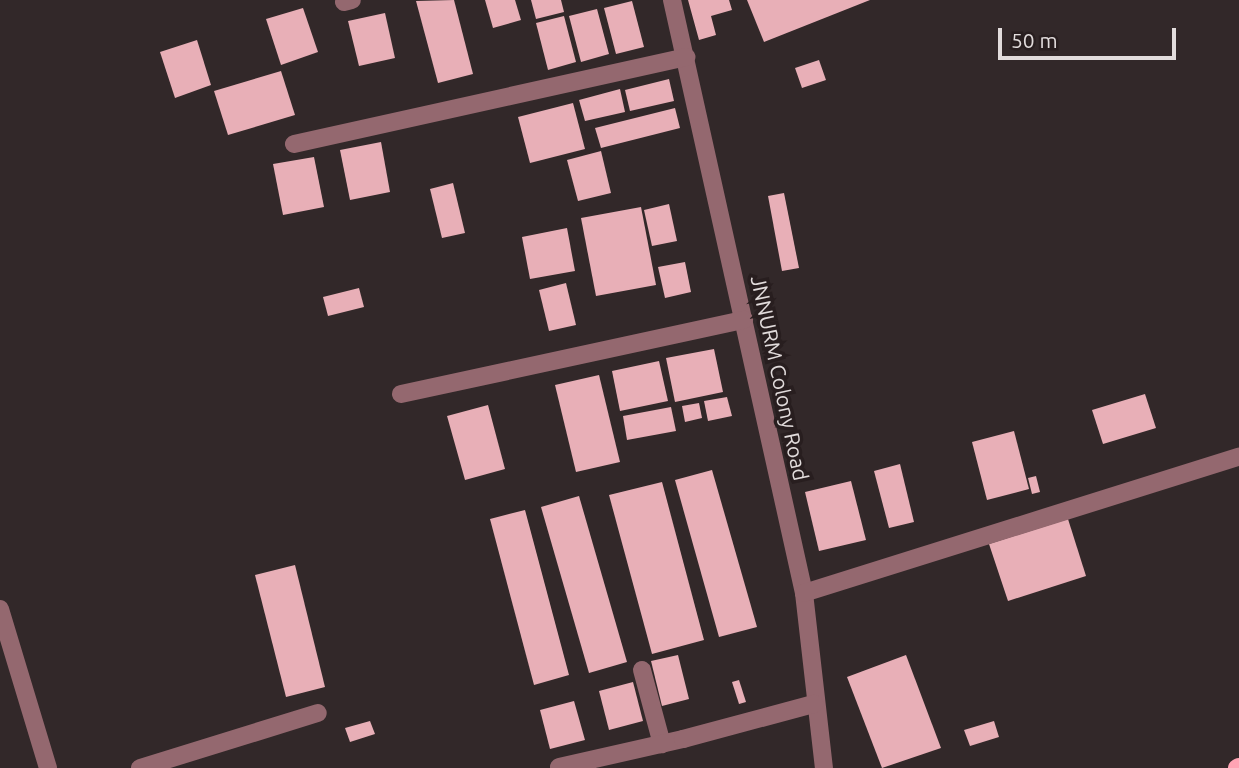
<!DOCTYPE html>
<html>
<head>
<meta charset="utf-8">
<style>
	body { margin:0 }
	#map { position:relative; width:1239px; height:768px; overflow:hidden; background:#322829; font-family:Ubuntu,sans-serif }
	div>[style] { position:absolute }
	.building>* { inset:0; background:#e8afb7 }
	.minor>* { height:18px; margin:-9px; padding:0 9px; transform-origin:9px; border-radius:9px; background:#94686f }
	.major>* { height:18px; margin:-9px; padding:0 9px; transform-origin:9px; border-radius:9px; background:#ffa4b4 }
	span { translate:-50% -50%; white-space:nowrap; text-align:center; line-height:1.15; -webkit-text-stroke:7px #281e1f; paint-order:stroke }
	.street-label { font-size:21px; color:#e2dcdc }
	.scale { position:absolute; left:998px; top:28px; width:178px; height:32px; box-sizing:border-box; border:4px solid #e2dcdc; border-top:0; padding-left:9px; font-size:21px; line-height:24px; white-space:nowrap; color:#e2dcdc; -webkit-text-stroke:5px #281e1f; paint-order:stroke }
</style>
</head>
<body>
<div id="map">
	<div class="building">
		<i style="clip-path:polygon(454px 0,473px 74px,438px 83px,416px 1px)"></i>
		<i style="clip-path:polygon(485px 0,515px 0,521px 20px,493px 28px)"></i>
		<i style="clip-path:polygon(531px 0,561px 0,564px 12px,536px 19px)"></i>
		<i style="clip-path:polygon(688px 0,729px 0,732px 10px,711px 16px,716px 35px,699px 40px)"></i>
		<i style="clip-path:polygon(747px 0,870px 0,764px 42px)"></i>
		<i style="clip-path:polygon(632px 1px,644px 47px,616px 54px,604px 8px)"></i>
		<i style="clip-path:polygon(303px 8px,318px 52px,281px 65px,266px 19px)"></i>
		<i style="clip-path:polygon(597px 9px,609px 54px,581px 62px,569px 16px)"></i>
		<i style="clip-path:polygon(385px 13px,395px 58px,359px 66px,348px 21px)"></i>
		<i style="clip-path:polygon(564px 16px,576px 62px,548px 70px,536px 23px)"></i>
		<i style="clip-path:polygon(197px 40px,211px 85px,175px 98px,160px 52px)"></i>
		<i style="clip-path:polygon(819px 60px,826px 80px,802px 88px,795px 68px)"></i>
		<i style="clip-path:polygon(281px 71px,295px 115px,228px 135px,214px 91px)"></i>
		<i style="clip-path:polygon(669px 79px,674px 101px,630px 111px,625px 90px)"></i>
		<i style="clip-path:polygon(620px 89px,625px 112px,585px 121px,579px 100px)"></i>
		<i style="clip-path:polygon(573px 103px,585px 149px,530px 163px,518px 117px)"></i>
		<i style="clip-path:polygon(675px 108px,680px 128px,601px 148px,595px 128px)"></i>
		<i style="clip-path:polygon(381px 142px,390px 192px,350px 200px,340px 150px)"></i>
		<i style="clip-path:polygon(601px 151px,611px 193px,578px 201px,567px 160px)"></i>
		<i style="clip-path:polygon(314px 157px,324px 207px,283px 215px,273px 164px)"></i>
		<i style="clip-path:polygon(453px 183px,465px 233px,442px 238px,430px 189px)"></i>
		<i style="clip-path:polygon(784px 193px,799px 268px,782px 271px,768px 196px)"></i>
		<i style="clip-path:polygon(669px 204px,677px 241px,652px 246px,644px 210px)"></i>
		<i style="clip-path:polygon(641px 207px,656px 285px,596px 296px,581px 218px)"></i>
		<i style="clip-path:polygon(567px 228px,575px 271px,530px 279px,522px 237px)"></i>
		<i style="clip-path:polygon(685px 262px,691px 292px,665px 298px,658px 267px)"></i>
		<i style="clip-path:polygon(566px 283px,576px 325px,549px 331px,539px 290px)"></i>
		<i style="clip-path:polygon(359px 288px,364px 307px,328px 316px,323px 297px)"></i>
		<i style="clip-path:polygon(714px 349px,723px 392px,675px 402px,666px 358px)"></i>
		<i style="clip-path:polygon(659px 361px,668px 401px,620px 411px,612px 371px)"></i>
		<i style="clip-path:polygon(599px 375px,620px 462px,576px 472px,555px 385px)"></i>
		<i style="clip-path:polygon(1145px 394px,1156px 428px,1103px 444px,1092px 410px)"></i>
		<i style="clip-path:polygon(727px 397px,732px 416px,708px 421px,704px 401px)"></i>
		<i style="clip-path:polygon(699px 403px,702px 418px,685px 422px,682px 406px)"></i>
		<i style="clip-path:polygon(488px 405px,505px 469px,465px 480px,447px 416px)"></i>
		<i style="clip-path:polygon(671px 407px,676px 431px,627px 440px,623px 416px)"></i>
		<i style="clip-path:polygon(1014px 431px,1029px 489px,987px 500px,972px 442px)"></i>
		<i style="clip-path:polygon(900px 464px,914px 522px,889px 528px,874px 471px)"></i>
		<i style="clip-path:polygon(712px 470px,757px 627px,719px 637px,675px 480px)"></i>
		<i style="clip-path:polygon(1036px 476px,1040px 492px,1032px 494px,1028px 478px)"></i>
		<i style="clip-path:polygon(851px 481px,866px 540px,819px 551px,805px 492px)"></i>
		<i style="clip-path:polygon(662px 482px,704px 640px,652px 654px,609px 495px)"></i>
		<i style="clip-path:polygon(579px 496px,627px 662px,589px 673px,541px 507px)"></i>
		<i style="clip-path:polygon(525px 510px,569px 675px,534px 685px,490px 519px)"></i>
		<i style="clip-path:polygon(1068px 519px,1086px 576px,1008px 601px,989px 544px)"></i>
		<i style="clip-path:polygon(295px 565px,325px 687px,286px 697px,255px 575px)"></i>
		<i style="clip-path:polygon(678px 655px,689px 699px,662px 706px,651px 661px)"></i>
		<i style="clip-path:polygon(906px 655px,941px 748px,882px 768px,847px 677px)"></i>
		<i style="clip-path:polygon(739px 680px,746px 702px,739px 704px,732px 682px)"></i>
		<i style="clip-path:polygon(633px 682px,643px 721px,609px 730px,599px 691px)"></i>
		<i style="clip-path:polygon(574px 701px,585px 740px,550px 749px,540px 710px)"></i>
		<i style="clip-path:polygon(370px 721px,375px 734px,350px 742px,345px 728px)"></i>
		<i style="clip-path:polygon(994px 721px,999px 737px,970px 746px,964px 730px)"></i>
	</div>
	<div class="minor">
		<i style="left:672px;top:0;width:608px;rotate:77.45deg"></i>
		<i style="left:804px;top:593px;width:176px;rotate:83.5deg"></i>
		<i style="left:344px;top:2px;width:8px;rotate:-14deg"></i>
		<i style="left:294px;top:144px;width:402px;rotate:-12.5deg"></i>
		<i style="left:401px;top:394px;width:351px;rotate:-12.2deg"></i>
		<i style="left:804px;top:593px;width:456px;rotate:-17.4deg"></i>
		<i style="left:0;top:609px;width:166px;rotate:73.2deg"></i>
		<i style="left:642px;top:670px;width:77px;rotate:74.9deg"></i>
		<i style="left:559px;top:767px;width:127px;rotate:-12.7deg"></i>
		<i style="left:683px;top:739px;width:136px;rotate:-15deg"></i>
		<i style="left:140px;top:768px;width:186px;rotate:-17.2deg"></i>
	</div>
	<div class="major">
		<i style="left:1237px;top:768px;width:2px;rotate:-27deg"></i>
	</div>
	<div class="street-label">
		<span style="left:780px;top:378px;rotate:78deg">JNNURM Colony Road</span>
	</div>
	<div class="scale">50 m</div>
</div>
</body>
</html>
